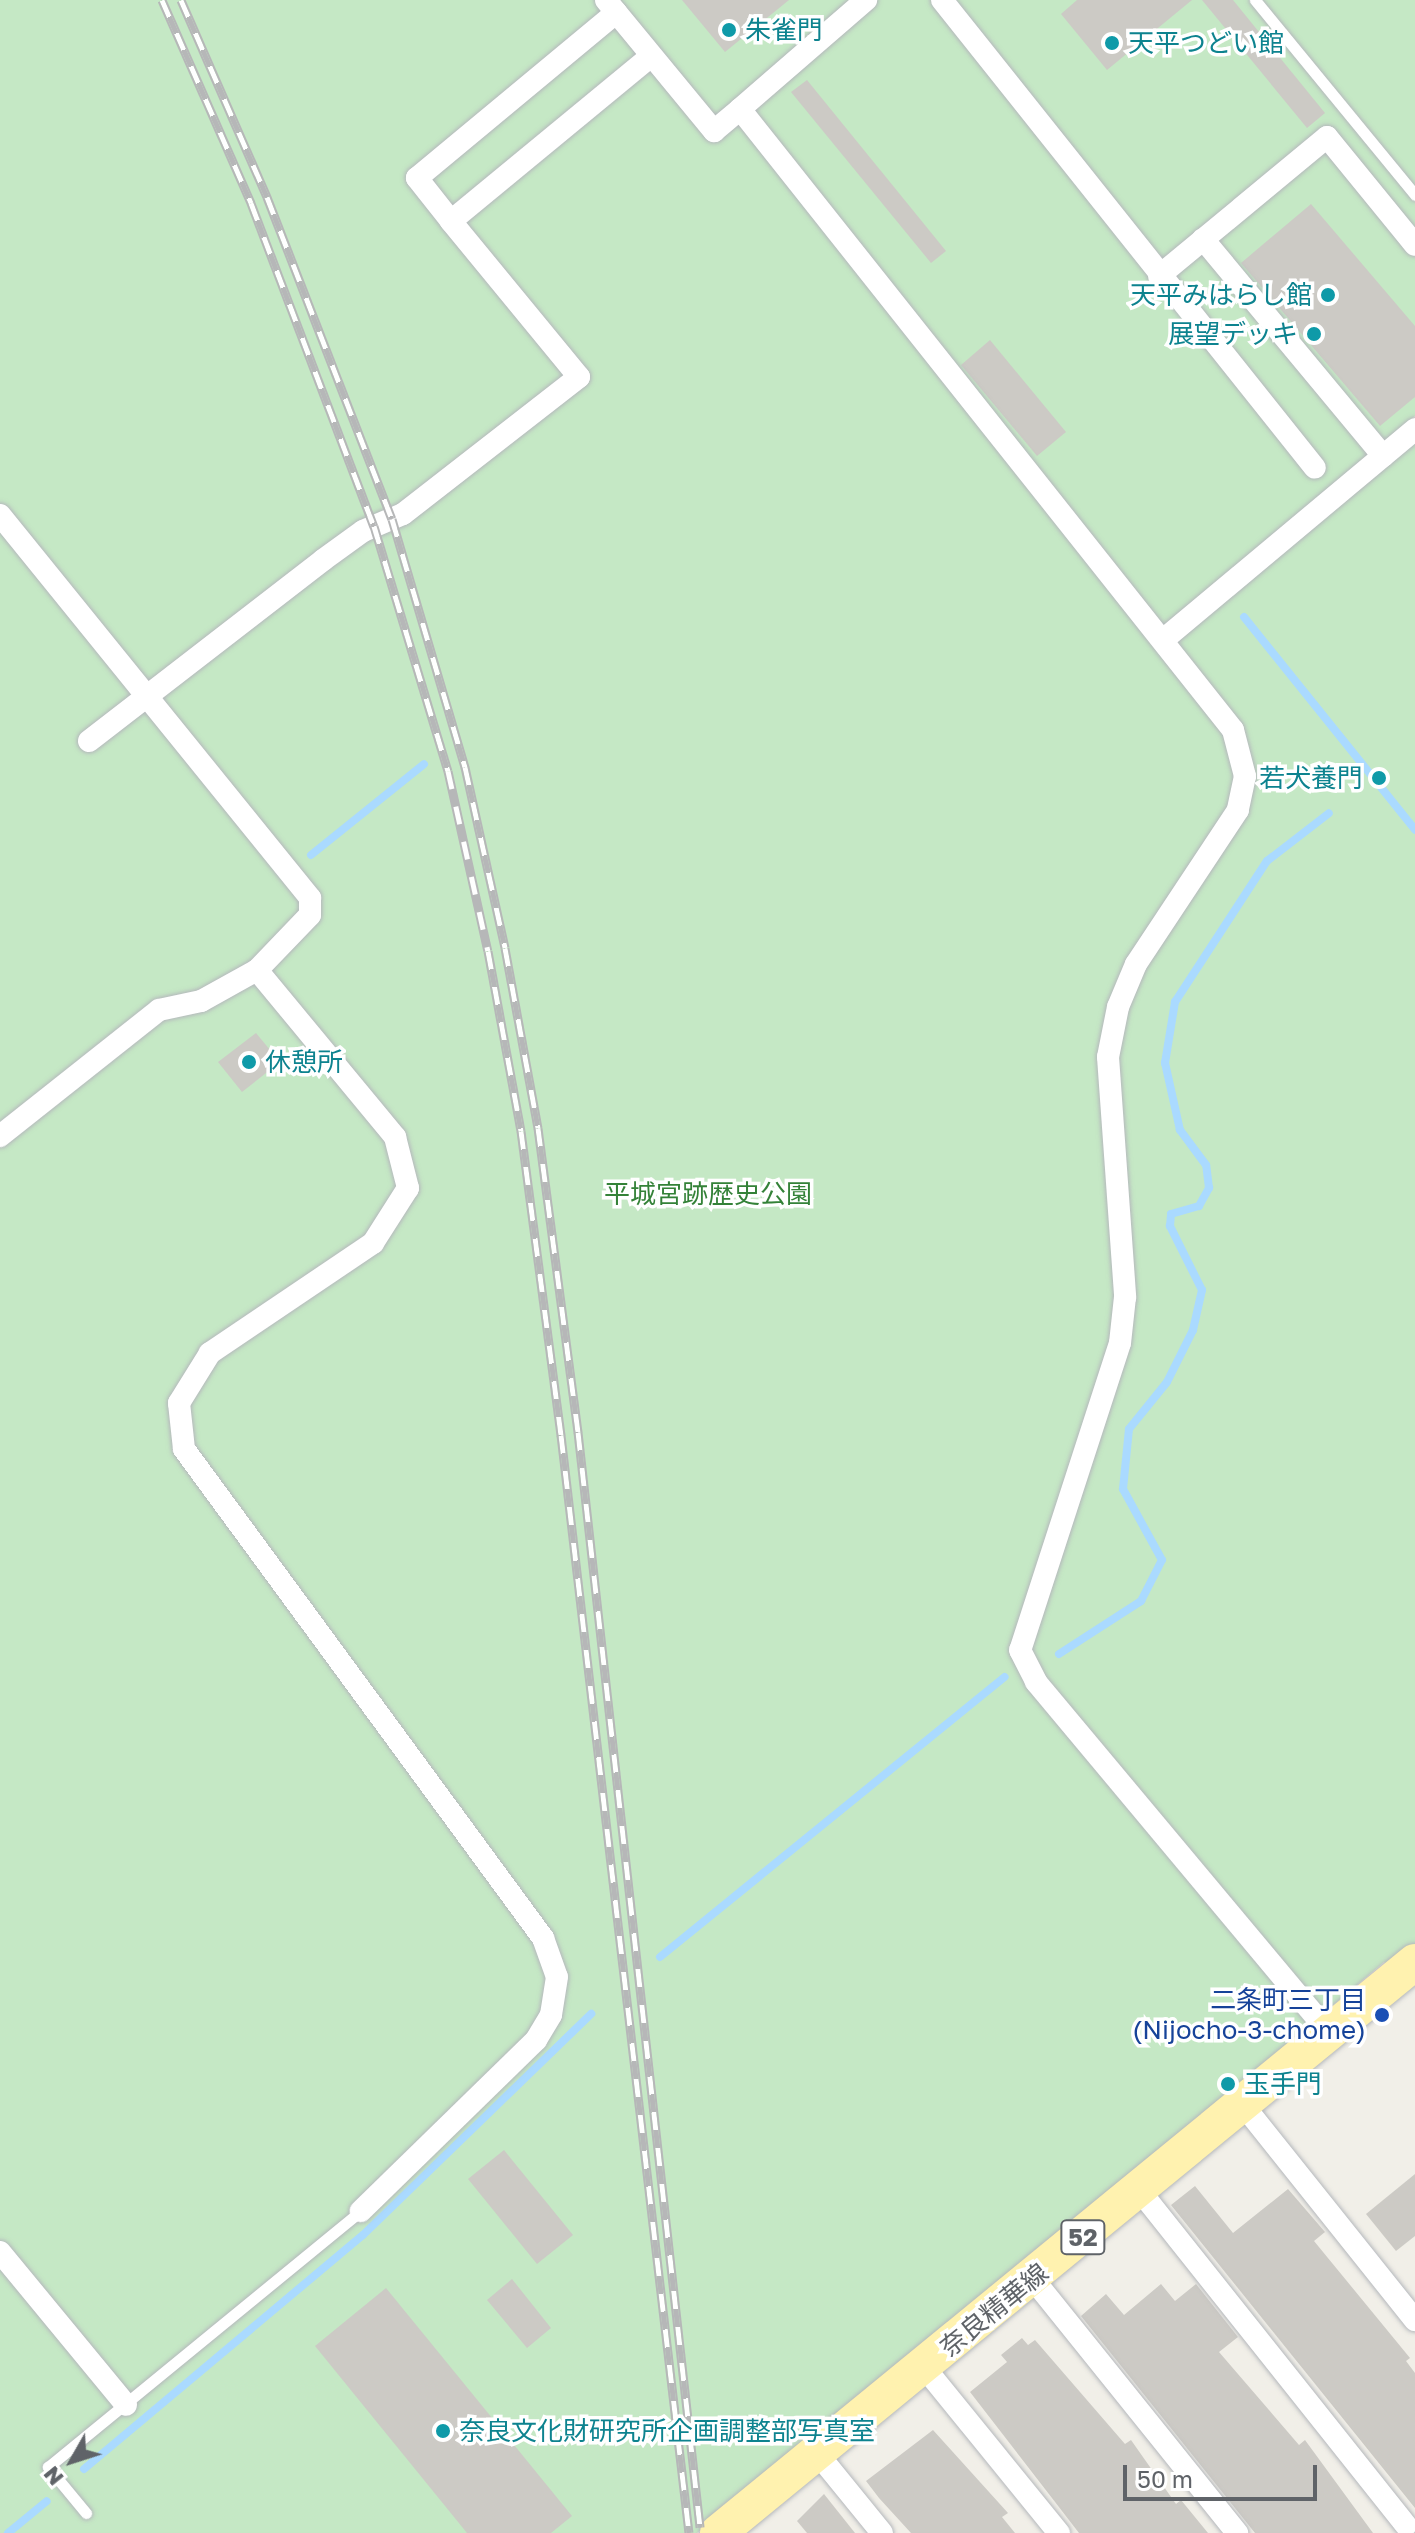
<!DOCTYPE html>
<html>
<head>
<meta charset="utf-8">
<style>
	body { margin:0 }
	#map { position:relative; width:1415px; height:2533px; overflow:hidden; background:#f1efe8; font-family:"Golos Text","Noto Sans JP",sans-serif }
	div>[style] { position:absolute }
	.green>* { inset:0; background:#c5e8c5 }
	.stream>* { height:8px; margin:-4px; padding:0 4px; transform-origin:4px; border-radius:4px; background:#aadaff }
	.building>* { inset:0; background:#cccac5 }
	.roads { filter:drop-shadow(0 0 2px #b5b8bc) drop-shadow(0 0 2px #b5b8bc) }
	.lane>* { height:11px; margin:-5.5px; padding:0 5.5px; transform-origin:5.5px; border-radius:5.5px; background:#fff }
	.street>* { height:22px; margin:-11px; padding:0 11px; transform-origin:11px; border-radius:11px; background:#fff }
	.primary>* { height:36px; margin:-18px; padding:0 18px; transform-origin:18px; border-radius:18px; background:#fff2af }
	.rail>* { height:9px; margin-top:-4.5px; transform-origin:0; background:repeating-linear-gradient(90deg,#fff 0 18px,#b6b7b8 0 36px); box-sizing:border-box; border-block:2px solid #b6b7b8 }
	.dots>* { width:22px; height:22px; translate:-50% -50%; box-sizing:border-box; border:4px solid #fff; border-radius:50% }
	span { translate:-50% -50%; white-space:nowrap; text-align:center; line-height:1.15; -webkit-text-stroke:7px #fff; paint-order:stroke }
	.shield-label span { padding:2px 6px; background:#fff; border:2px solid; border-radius:6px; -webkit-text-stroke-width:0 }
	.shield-label { font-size:24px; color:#5f6368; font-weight:700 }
	.culture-label { font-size:26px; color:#0d838f }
	.left { translate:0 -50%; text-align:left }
	.right { translate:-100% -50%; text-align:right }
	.park-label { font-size:26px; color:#348238 }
	.transit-label { font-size:26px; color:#164399 }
	.street-label { font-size:26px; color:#5f6368 }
	.north { position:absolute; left:32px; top:2421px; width:80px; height:80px; -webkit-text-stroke:6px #fff; paint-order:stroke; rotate:231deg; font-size:22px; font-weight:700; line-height:32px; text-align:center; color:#5f6368 }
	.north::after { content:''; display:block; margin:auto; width:28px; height:36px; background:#5f6368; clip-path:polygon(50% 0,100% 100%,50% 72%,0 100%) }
	.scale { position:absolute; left:1123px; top:2465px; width:194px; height:36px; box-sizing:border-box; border:4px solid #5f6368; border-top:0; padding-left:10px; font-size:24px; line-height:28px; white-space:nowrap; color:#5f6368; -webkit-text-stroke:6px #fff; paint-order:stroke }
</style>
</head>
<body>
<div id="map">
	<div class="green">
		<i style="clip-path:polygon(0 0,1415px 0,1415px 416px,1402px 427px,1415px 443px,1415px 1945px,1390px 1967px,1384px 1962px,1280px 2050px,1284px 2057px,697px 2533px,0 2533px)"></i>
	</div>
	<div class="stream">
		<i style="left:1244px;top:617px;width:273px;rotate:51.2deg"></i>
		<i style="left:311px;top:855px;width:145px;rotate:-38.8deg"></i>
		<i style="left:1059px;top:1654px;width:98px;rotate:-32.9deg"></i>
		<i style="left:1141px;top:1601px;width:46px;rotate:-62.9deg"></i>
		<i style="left:1162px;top:1560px;width:81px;rotate:-118.8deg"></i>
		<i style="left:1123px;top:1489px;width:60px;rotate:-84.3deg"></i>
		<i style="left:1129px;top:1429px;width:60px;rotate:-51deg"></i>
		<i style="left:1167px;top:1382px;width:58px;rotate:-63.4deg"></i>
		<i style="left:1193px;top:1330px;width:41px;rotate:-77.3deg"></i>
		<i style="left:1202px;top:1290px;width:72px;rotate:-116.6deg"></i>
		<i style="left:1170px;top:1226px;width:12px;rotate:-85deg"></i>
		<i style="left:1171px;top:1214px;width:29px;rotate:-16deg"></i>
		<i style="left:1199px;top:1206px;width:21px;rotate:-61deg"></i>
		<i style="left:1209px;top:1188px;width:23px;rotate:-97deg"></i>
		<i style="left:1206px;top:1165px;width:44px;rotate:-126.6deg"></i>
		<i style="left:1180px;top:1130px;width:69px;rotate:-102.6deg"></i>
		<i style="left:1165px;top:1063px;width:62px;rotate:-80.7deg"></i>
		<i style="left:1175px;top:1002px;width:168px;rotate:-56.9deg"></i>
		<i style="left:1267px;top:861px;width:78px;rotate:-37.7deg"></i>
		<i style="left:660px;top:1957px;width:444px;rotate:-39.1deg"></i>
		<i style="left:84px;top:2469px;width:364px;rotate:-40deg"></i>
		<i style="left:363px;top:2235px;width:318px;rotate:-44.1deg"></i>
		<i style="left:8px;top:2533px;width:50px;rotate:-39.4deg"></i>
	</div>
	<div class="building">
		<i style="clip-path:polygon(682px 0,789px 0,725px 52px)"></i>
		<i style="clip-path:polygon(1077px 0,1192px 0,1107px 70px,1061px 14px)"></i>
		<i style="clip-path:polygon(1202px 0,1233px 0,1325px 113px,1307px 128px)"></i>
		<i style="clip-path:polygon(807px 80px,946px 251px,931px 263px,791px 92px)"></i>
		<i style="clip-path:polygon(1311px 204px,1415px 326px,1415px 397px,1380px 426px,1241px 263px)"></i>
		<i style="clip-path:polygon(990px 340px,1066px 432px,1037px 456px,961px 365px)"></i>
		<i style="clip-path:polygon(256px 1033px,280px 1062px,242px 1092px,218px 1062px)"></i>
		<i style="clip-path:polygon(504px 2150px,573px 2235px,537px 2264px,468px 2179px)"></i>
		<i style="clip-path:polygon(1415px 2174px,1415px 2236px,1396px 2251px,1366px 2214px)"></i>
		<i style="clip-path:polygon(1195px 2186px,1233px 2233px,1288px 2189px,1325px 2232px,1314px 2241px,1410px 2358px,1406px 2361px,1415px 2373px,1415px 2508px,1171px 2205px)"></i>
		<i style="clip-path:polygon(512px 2279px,551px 2328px,527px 2348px,487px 2300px)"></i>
		<i style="clip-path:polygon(1161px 2284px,1175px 2301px,1196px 2284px,1238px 2337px,1219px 2352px,1299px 2445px,1305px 2440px,1373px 2533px,1255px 2533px,1081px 2316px,1106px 2294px,1124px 2315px)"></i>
		<i style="clip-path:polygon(386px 2288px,572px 2516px,551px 2533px,467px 2533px,315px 2346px)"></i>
		<i style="clip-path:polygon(1022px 2338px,1028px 2345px,1035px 2340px,1125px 2444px,1131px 2440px,1176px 2504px,1181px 2500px,1208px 2533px,1079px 2533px,970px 2392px,1007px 2362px,1001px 2355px)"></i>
		<i style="clip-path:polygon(933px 2430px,1008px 2513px,1002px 2517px,1015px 2533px,911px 2533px,879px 2498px,866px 2481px)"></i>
		<i style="clip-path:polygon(824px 2494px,855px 2533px,807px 2533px,797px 2521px)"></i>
	</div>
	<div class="roads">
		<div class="lane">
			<i style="left:1255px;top:0;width:252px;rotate:50.6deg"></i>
			<i style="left:86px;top:2513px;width:60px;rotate:-129.6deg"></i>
			<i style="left:48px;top:2467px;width:404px;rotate:-39.3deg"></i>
		</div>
		<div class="street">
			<i style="left:606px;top:0;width:170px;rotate:50.5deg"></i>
			<i style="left:714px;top:131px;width:34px;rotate:-40deg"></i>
			<i style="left:740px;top:109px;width:793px;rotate:51.55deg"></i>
			<i style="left:1233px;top:730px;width:48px;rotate:75.4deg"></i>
			<i style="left:1245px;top:776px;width:35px;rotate:102deg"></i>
			<i style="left:1238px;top:810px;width:185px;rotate:123.5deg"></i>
			<i style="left:1136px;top:964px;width:47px;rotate:112.7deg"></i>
			<i style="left:1118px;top:1007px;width:51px;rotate:101.3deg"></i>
			<i style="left:1108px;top:1057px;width:241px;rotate:85.9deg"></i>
			<i style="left:1125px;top:1297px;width:46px;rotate:96.2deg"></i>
			<i style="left:1120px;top:1343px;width:323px;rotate:108deg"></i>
			<i style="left:1020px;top:1650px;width:36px;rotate:63deg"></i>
			<i style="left:1036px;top:1682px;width:460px;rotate:50.1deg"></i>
			<i style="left:942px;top:0;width:598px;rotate:51.44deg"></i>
			<i style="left:740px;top:109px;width:167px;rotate:-40.9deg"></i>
			<i style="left:451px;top:221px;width:55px;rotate:-128.3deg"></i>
			<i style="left:417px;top:178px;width:259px;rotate:-39.7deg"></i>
			<i style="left:1203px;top:239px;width:282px;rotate:50.3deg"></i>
			<i style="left:1159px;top:276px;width:218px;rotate:-39.6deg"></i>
			<i style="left:1327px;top:137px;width:139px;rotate:50.8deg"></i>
			<i style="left:0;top:515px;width:493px;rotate:51deg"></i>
			<i style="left:310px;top:898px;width:17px;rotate:90deg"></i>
			<i style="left:310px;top:915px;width:76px;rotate:133.9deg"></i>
			<i style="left:257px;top:970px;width:64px;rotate:151deg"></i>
			<i style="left:201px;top:1001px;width:43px;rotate:167.9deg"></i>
			<i style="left:159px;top:1010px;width:203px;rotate:141.6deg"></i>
			<i style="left:1163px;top:640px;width:329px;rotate:-39.9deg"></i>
			<i style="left:89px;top:741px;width:296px;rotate:-37.7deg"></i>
			<i style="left:323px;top:560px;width:49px;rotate:-35.9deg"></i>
			<i style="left:363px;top:531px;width:43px;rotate:-23deg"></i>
			<i style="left:403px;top:514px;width:223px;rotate:-37.9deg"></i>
			<i style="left:579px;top:377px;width:202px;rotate:-129.4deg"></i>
			<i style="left:451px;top:221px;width:259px;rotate:-39.5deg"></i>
			<i style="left:257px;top:970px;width:217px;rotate:50.4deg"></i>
			<i style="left:395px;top:1137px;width:53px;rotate:75.7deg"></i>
			<i style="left:408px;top:1188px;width:65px;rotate:122.5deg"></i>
			<i style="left:373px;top:1243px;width:197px;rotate:146deg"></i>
			<i style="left:210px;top:1353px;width:59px;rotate:121.8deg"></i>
			<i style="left:179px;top:1403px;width:46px;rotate:83.8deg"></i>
			<i style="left:184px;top:1449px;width:607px;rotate:53.72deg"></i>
			<i style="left:543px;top:1938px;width:41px;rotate:70.3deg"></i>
			<i style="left:557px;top:1977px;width:38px;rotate:99deg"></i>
			<i style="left:551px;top:2015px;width:29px;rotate:121deg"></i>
			<i style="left:536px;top:2040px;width:245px;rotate:135.7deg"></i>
			<i style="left:1244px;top:2106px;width:274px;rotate:51.4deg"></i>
			<i style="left:1140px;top:2191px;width:427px;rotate:51.5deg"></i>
			<i style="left:0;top:2252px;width:198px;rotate:50.5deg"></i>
			<i style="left:1033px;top:2279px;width:326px;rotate:51.2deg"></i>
			<i style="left:924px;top:2367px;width:214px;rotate:50.9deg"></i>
			<i style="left:817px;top:2453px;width:103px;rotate:50.9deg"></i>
		</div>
		<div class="primary">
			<i style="left:718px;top:2533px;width:901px;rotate:-39.33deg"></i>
		</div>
	</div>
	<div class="rail">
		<i style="left:162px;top:0;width:222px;rotate:66.3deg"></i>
		<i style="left:251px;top:203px;width:346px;rotate:69.2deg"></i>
		<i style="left:374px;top:526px;width:256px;rotate:73.2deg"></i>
		<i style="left:448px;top:771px;width:184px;rotate:77.5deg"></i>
		<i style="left:488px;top:951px;width:183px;rotate:79.6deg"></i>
		<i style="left:521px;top:1131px;width:307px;rotate:82.5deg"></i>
		<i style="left:561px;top:1435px;width:1105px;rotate:83.35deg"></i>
		<i style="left:181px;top:0;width:215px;rotate:66.4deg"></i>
		<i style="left:267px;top:197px;width:345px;rotate:68.8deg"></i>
		<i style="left:392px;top:519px;width:259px;rotate:73.6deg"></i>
		<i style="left:465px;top:767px;width:185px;rotate:77.5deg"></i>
		<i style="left:505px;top:948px;width:183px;rotate:79.6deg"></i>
		<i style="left:538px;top:1128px;width:307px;rotate:82.5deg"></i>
		<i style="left:578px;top:1432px;width:1102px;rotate:83.64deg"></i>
	</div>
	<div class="dots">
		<i style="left:729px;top:30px;background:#0f9aa8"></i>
		<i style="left:1112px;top:43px;background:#0f9aa8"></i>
		<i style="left:1328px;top:295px;background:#0f9aa8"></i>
		<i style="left:1314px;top:334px;background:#0f9aa8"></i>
		<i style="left:1379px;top:778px;background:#0f9aa8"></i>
		<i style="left:249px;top:1062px;background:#0f9aa8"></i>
		<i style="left:1382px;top:2015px;background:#1a4fb4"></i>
		<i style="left:1228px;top:2084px;background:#0f9aa8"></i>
		<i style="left:443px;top:2431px;background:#0f9aa8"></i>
	</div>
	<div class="shield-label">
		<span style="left:1083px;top:2237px">52</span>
	</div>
	<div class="culture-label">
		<span class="left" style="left:745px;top:30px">朱雀門</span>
		<span class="left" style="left:1128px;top:43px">天平つどい館</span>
		<span class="right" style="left:1312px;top:295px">天平みはらし館</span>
		<span class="right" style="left:1298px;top:334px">展望デッキ</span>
		<span class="right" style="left:1363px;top:778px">若犬養門</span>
		<span class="left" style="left:265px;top:1062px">休憩所</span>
		<span class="left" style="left:1244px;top:2084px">玉手門</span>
		<span class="left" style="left:459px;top:2431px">奈良文化財研究所企画調整部写真室</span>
	</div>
	<div class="park-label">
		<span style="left:708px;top:1194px">平城宮跡歴史公園</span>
	</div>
	<div class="transit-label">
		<span class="right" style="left:1366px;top:2015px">二条町三丁目<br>(Nijocho-3-chome)</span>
	</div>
	<div class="street-label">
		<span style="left:994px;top:2310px;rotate:-39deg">奈良精華線</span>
	</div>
	<div class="north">N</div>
	<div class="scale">50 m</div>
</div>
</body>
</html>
